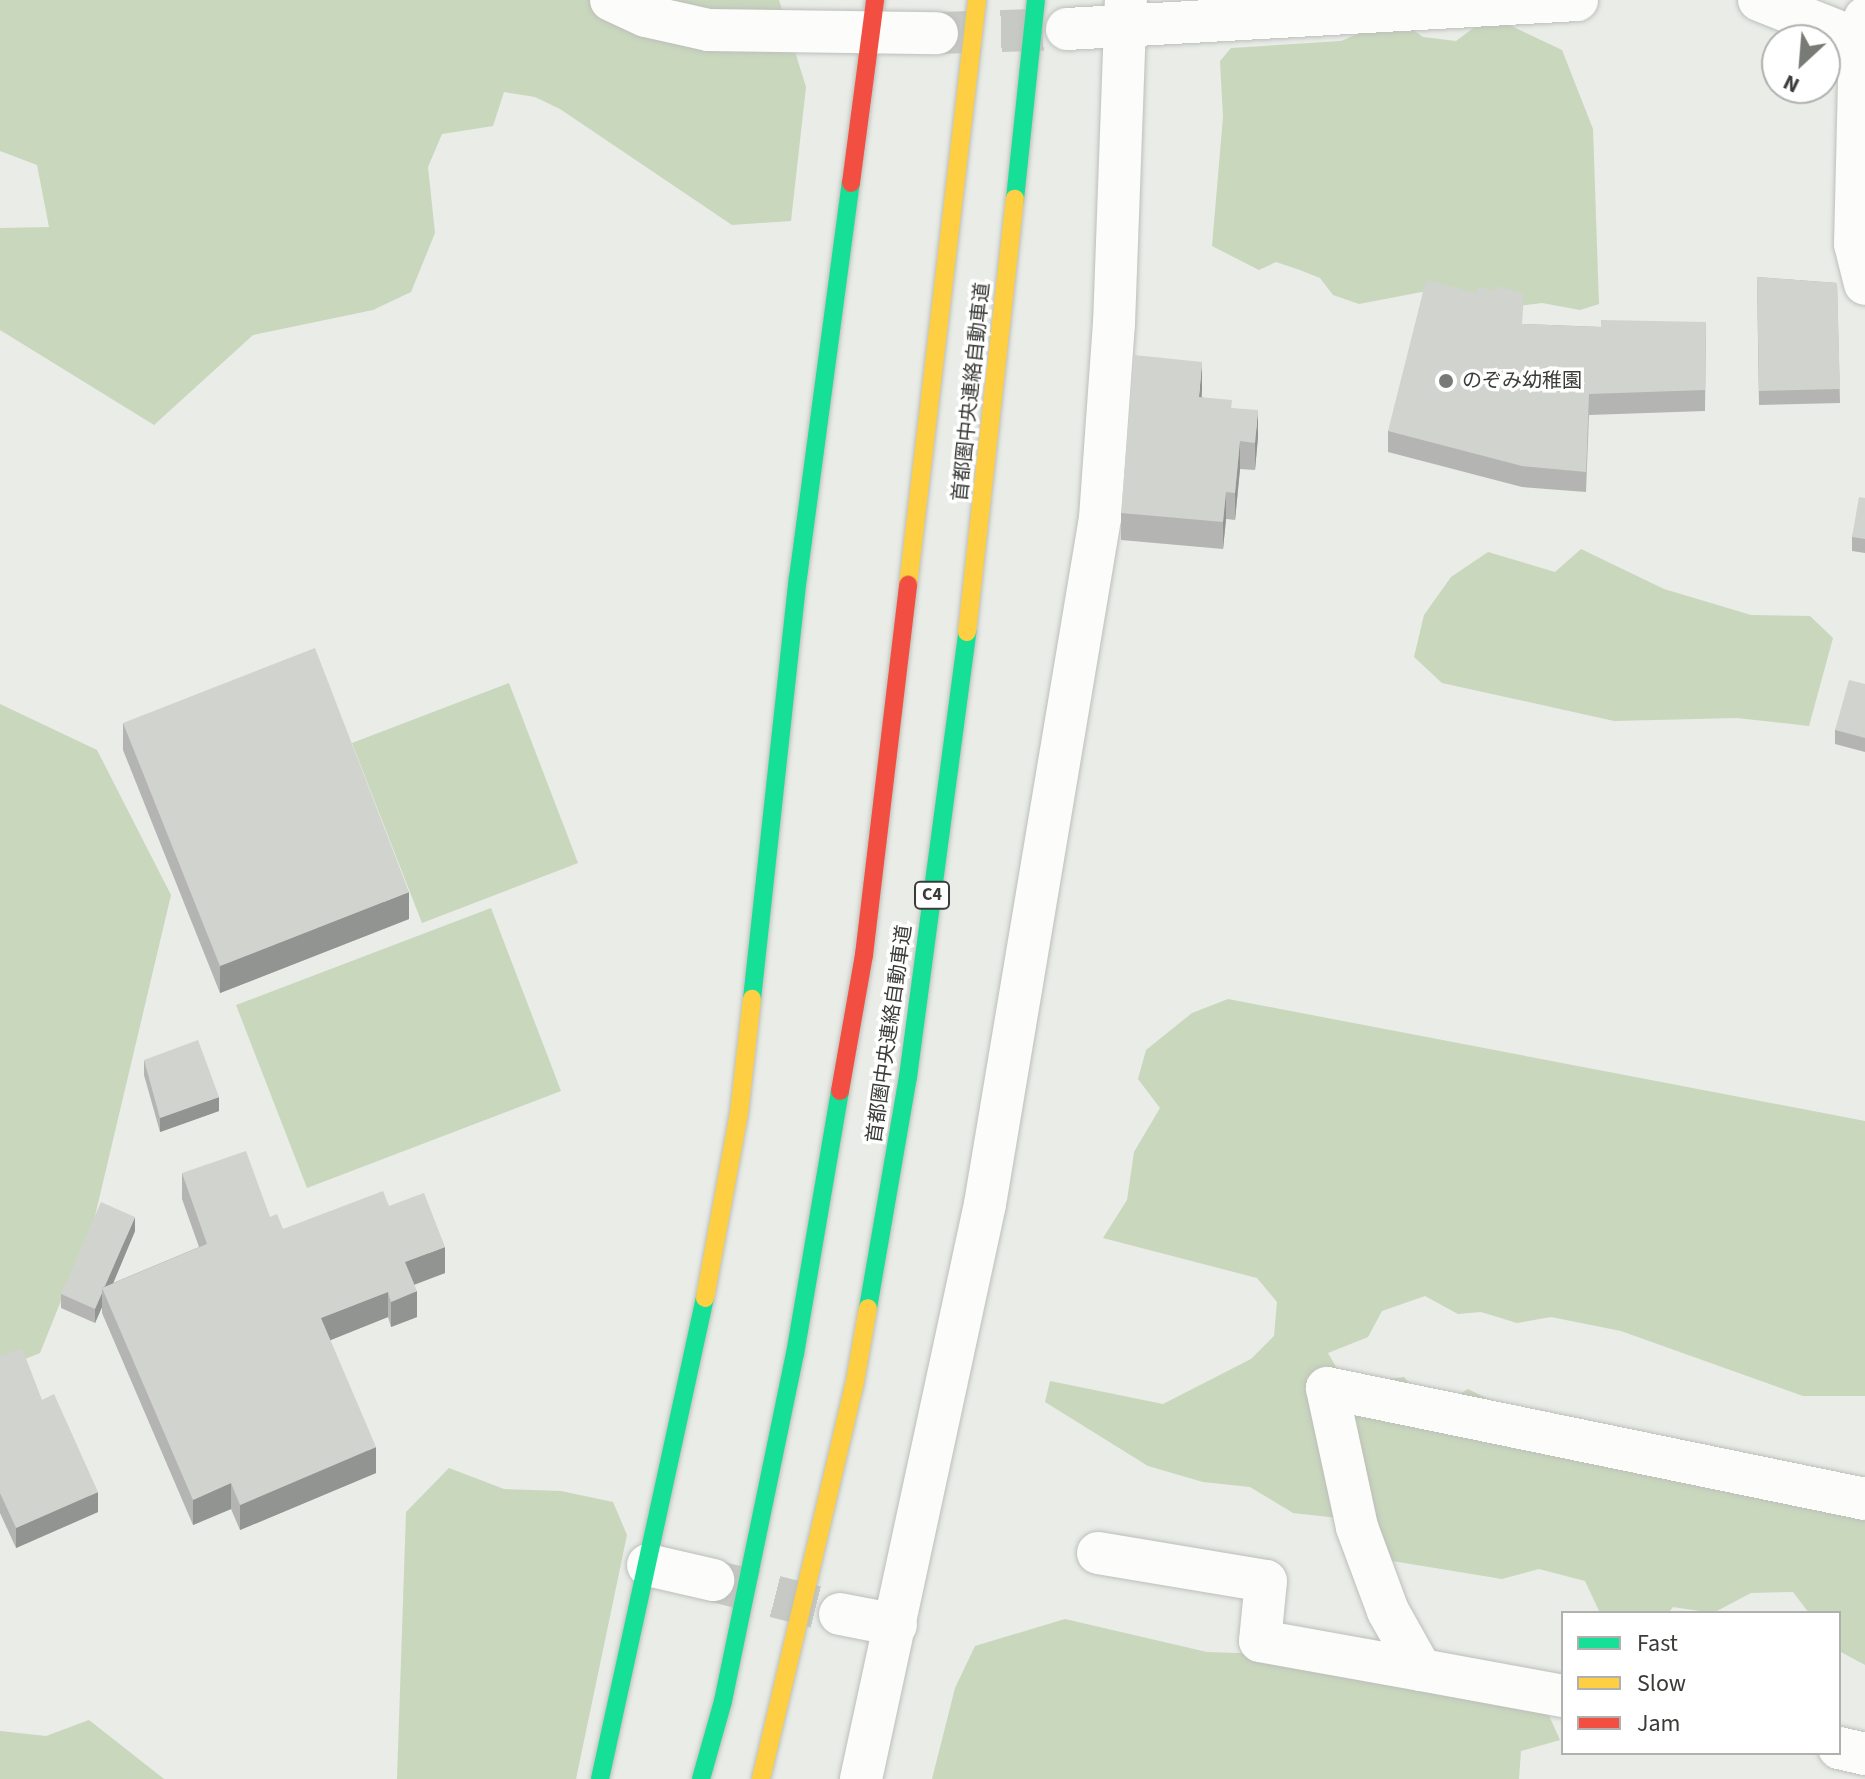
<!DOCTYPE html>
<html>
<head>
<meta charset="utf-8">
<style>
	body { margin:0 }
	#map { position:relative; width:1865px; height:1779px; overflow:hidden; background:#e9ece7; font-family:"Source Sans 3","Noto Sans JP",sans-serif }
	div>[style] { position:absolute }
	.green>* { inset:0; background:#c9d7bd }
	.street-tunnel>* { height:42px; margin-top:-21px; transform-origin:0; background:repeating-linear-gradient(90deg,#c6c9c4 0 42px,transparent 0 63px) }
	.roads { filter:drop-shadow(0 0 2px #bcbfba) drop-shadow(0 0 2px #bcbfba) }
	.street>* { height:42px; margin:-21px; padding:0 21px; transform-origin:21px; border-radius:21px; background:#fcfcfb }
	.fast>* { height:18px; margin:-9px; padding:0 9px; transform-origin:9px; border-radius:9px; background:#16e098 }
	.slow>* { height:18px; margin:-9px; padding:0 9px; transform-origin:9px; border-radius:9px; background:#ffcf43 }
	.jam>* { height:18px; margin:-9px; padding:0 9px; transform-origin:9px; border-radius:9px; background:#f24e42 }
	.wall>* { inset:0; background:#b4b5b2 }
	.shaded-wall>* { inset:0; background:#929491 }
	.building>* { inset:0; background:#d1d3cf }
	.dots>* { width:22px; height:22px; translate:-50% -50%; box-sizing:border-box; border:4px solid #fff; border-radius:50% }
	span { translate:-50% -50%; white-space:nowrap; text-align:center; line-height:1.15; -webkit-text-stroke:7px #fff; paint-order:stroke }
	.shield-label span { padding:2px 6px; background:#fff; border:2px solid; border-radius:6px; -webkit-text-stroke-width:0 }
	.shield-label { font-size:18px; color:#3a3c38; font-weight:700 }
	.poi-label { font-size:20px; color:#3a3c38 }
	.left { translate:0 -50%; text-align:left }
	.street-label { font-size:20px; color:#3a3c38 }
	.legend { position:absolute; left:1561px; top:1611px; width:280px; height:144px; box-sizing:border-box; background:#fff; border:2px solid #b0b1af; margin:0; padding:10px 14px; list-style:none; font-size:24px; color:#3a3c38 }
	.legend li { display:flex; align-items:center; gap:16px; height:40px }
	.legend b { width:40px; border:2px solid #b0b1af }
	.north { position:absolute; left:1761px; top:24px; width:80px; height:80px; box-sizing:border-box; background:#fff; border:2px solid #b0b1af; border-radius:50%; rotate:206deg; font-size:22px; font-weight:700; line-height:32px; text-align:center; color:#3a3c38 }
	.north::after { content:''; display:block; margin:auto; width:28px; height:36px; background:#777a75; clip-path:polygon(50% 0,100% 100%,50% 72%,0 100%) }
</style>
</head>
<body>
<div id="map">
	<div class="green">
		<i style="clip-path:polygon(0 0,779px 0,806px 87px,791px 221px,732px 225px,560px 109px,535px 97px,504px 92px,493px 126px,442px 134px,428px 167px,435px 233px,411px 292px,373px 310px,253px 335px,154px 425px,0 330px,0 228px,49px 227px,37px 165px,0 151px)"></i>
		<i style="clip-path:polygon(1503px 22px,1562px 50px,1593px 129px,1599px 304px,1580px 310px,1542px 303px,1517px 306px,1427px 291px,1359px 304px,1333px 295px,1320px 278px,1300px 270px,1276px 262px,1259px 270px,1212px 246px,1223px 117px,1220px 61px,1231px 48px,1341px 41px,1360px 33px,1412px 29px,1423px 37px,1456px 41px,1480px 23px)"></i>
		<i style="clip-path:polygon(1581px 549px,1664px 589px,1751px 615px,1810px 616px,1833px 638px,1809px 726px,1737px 718px,1614px 721px,1442px 683px,1414px 657px,1424px 615px,1451px 577px,1488px 552px,1555px 572px)"></i>
		<i style="clip-path:polygon(509px 683px,578px 863px,422px 923px,352px 743px)"></i>
		<i style="clip-path:polygon(0 704px,97px 750px,171px 895px,95px 1216px,40px 1353px,0 1369px)"></i>
		<i style="clip-path:polygon(491px 908px,561px 1091px,307px 1188px,236px 1005px)"></i>
		<i style="clip-path:polygon(1228px 999px,1865px 1121px,1865px 1396px,1803px 1396px,1621px 1331px,1551px 1317px,1517px 1323px,1481px 1312px,1458px 1314px,1425px 1296px,1382px 1311px,1368px 1337px,1328px 1353px,1342px 1377px,1359px 1383px,1404px 1377px,1422px 1398px,1445px 1403px,1468px 1389px,1492px 1401px,1865px 1509px,1865px 1665px,1839px 1651px,1839px 1613px,1809px 1613px,1793px 1592px,1751px 1593px,1713px 1613px,1673px 1607px,1668px 1613px,1600px 1613px,1585px 1581px,1539px 1569px,1502px 1579px,1386px 1560px,1338px 1518px,1293px 1513px,1250px 1487px,1203px 1482px,1148px 1466px,1045px 1402px,1050px 1381px,1163px 1404px,1251px 1359px,1274px 1336px,1277px 1302px,1257px 1278px,1103px 1238px,1127px 1200px,1134px 1152px,1160px 1108px,1138px 1079px,1146px 1050px,1192px 1013px)"></i>
		<i style="clip-path:polygon(449px 1468px,504px 1489px,561px 1491px,613px 1502px,627px 1535px,576px 1779px,397px 1779px,406px 1512px)"></i>
		<i style="clip-path:polygon(1065px 1619px,1207px 1652px,1267px 1654px,1546px 1709px,1560px 1740px,1521px 1751px,1519px 1779px,932px 1779px,955px 1688px,975px 1646px)"></i>
		<i style="clip-path:polygon(89px 1720px,164px 1779px,0 1779px,0 1731px,46px 1736px)"></i>
	</div>
	<div class="street-tunnel">
		<i style="left:938px;top:33px;width:129px;rotate:-1.8deg"></i>
		<i style="left:714px;top:1581px;width:126px;rotate:14.3deg"></i>
	</div>
	<div class="roads">
		<div class="street">
			<i style="left:611px;top:0;width:38px;rotate:25deg"></i>
			<i style="left:646px;top:16px;width:64px;rotate:12.7deg"></i>
			<i style="left:708px;top:30px;width:229px;rotate:0.8deg"></i>
			<i style="left:1759px;top:0;width:114px;rotate:21.6deg"></i>
			<i style="left:1865px;top:18px;width:23px;rotate:103deg"></i>
			<i style="left:1860px;top:40px;width:204px;rotate:91.4deg"></i>
			<i style="left:1855px;top:244px;width:41px;rotate:76deg"></i>
			<i style="left:1067px;top:29px;width:511px;rotate:-3.25deg"></i>
			<i style="left:1098px;top:1553px;width:170px;rotate:9.5deg"></i>
			<i style="left:1266px;top:1581px;width:60px;rotate:95.7deg"></i>
			<i style="left:1260px;top:1641px;width:164px;rotate:10.2deg"></i>
			<i style="left:648px;top:1565px;width:67px;rotate:13deg"></i>
			<i style="left:840px;top:1614px;width:57px;rotate:11.1deg"></i>
			<i style="left:1563px;top:1696px;width:144px;rotate:-169.6deg"></i>
			<i style="left:1421px;top:1670px;width:68px;rotate:-119.2deg"></i>
			<i style="left:1388px;top:1611px;width:90px;rotate:-110.3deg"></i>
			<i style="left:1357px;top:1527px;width:142px;rotate:-102.2deg"></i>
			<i style="left:1327px;top:1388px;width:549px;rotate:11.66deg"></i>
			<i style="left:1839px;top:1748px;width:27px;rotate:13deg"></i>
			<i style="left:861px;top:1779px;width:588px;rotate:-77.83deg"></i>
			<i style="left:985px;top:1204px;width:696px;rotate:-80.48deg"></i>
			<i style="left:1100px;top:518px;width:195px;rotate:-85.9deg"></i>
			<i style="left:1114px;top:324px;width:324px;rotate:-87.9deg"></i>
		</div>
		<div class="fast">
			<i style="left:1015px;top:199px;width:200px;rotate:-84deg"></i>
			<i style="left:752px;top:999px;width:424px;rotate:-83.8deg"></i>
			<i style="left:798px;top:578px;width:399px;rotate:-82.4deg"></i>
			<i style="left:868px;top:1308px;width:234px;rotate:-80.2deg"></i>
			<i style="left:908px;top:1077px;width:449px;rotate:-82.4deg"></i>
			<i style="left:600px;top:1779px;width:492px;rotate:-77.7deg"></i>
			<i style="left:701px;top:1779px;width:81px;rotate:-74.2deg"></i>
			<i style="left:723px;top:1701px;width:354px;rotate:-78.3deg"></i>
			<i style="left:795px;top:1354px;width:267px;rotate:-80.3deg"></i>
		</div>
		<div class="slow">
			<i style="left:908px;top:585px;width:589px;rotate:-83.27deg"></i>
			<i style="left:967px;top:632px;width:436px;rotate:-83.7deg"></i>
			<i style="left:705px;top:1298px;width:188px;rotate:-79.6deg"></i>
			<i style="left:739px;top:1113px;width:115px;rotate:-83.5deg"></i>
			<i style="left:761px;top:1779px;width:403px;rotate:-76.7deg"></i>
			<i style="left:854px;top:1387px;width:80px;rotate:-80deg"></i>
		</div>
		<div class="jam">
			<i style="left:851px;top:183px;width:185px;rotate:-82.5deg"></i>
			<i style="left:840px;top:1091px;width:138px;rotate:-80deg"></i>
			<i style="left:864px;top:955px;width:373px;rotate:-83.2deg"></i>
		</div>
	</div>
	<div class="wall">
		<i style="clip-path:polygon(1757px 277px,1837px 283px,1840px 403px,1759px 405px)"></i>
		<i style="clip-path:polygon(1706px 322px,1705px 411px,1589px 415px,1586px 492px,1522px 487px,1388px 452px,1388px 431px,1524px 324px,1601px 327px)"></i>
		<i style="clip-path:polygon(1202px 389px,1202px 397px,1232px 408px,1258px 437px,1255px 470px,1240px 469px,1235px 520px,1226px 519px,1223px 549px,1121px 540px,1121px 513px)"></i>
		<i style="clip-path:polygon(1865px 498px,1865px 553px,1852px 551px,1852px 537px)"></i>
		<i style="clip-path:polygon(1865px 684px,1865px 752px,1835px 744px,1835px 730px)"></i>
		<i style="clip-path:polygon(123px 723px,409px 919px,220px 993px,123px 750px)"></i>
		<i style="clip-path:polygon(144px 1060px,219px 1111px,160px 1132px,144px 1075px)"></i>
		<i style="clip-path:polygon(182px 1173px,270px 1217px,283px 1229px,389px 1206px,445px 1273px,414px 1285px,417px 1317px,391px 1327px,388px 1317px,330px 1340px,376px 1473px,240px 1530px,231px 1509px,193px 1525px,102px 1313px,102px 1307px,95px 1323px,61px 1308px,61px 1294px,135px 1231px,113px 1283px,199px 1247px,182px 1199px)"></i>
		<i style="clip-path:polygon(0 1356px,42px 1400px,98px 1512px,16px 1548px,0 1513px)"></i>
	</div>
	<div class="shaded-wall">
		<i style="clip-path:polygon(1202px 362px,1202px 389px,1199px 424px,1199px 397px)"></i>
		<i style="clip-path:polygon(1258px 410px,1258px 437px,1255px 470px,1255px 443px)"></i>
		<i style="clip-path:polygon(1240px 441px,1240px 469px,1235px 520px,1235px 493px)"></i>
		<i style="clip-path:polygon(1226px 492px,1226px 519px,1223px 549px,1223px 522px)"></i>
		<i style="clip-path:polygon(409px 892px,409px 919px,220px 993px,220px 966px)"></i>
		<i style="clip-path:polygon(219px 1097px,219px 1111px,160px 1132px,160px 1118px)"></i>
		<i style="clip-path:polygon(135px 1217px,135px 1231px,107px 1298px,103px 1290px)"></i>
		<i style="clip-path:polygon(445px 1247px,445px 1273px,405px 1288px,405px 1262px)"></i>
		<i style="clip-path:polygon(417px 1291px,417px 1317px,391px 1327px,391px 1302px)"></i>
		<i style="clip-path:polygon(388px 1292px,388px 1317px,321px 1344px,321px 1318px)"></i>
		<i style="clip-path:polygon(102px 1293px,102px 1307px,95px 1323px,95px 1309px)"></i>
		<i style="clip-path:polygon(376px 1447px,376px 1473px,240px 1530px,240px 1505px)"></i>
		<i style="clip-path:polygon(231px 1483px,231px 1509px,193px 1525px,193px 1500px)"></i>
		<i style="clip-path:polygon(98px 1492px,98px 1512px,16px 1548px,16px 1528px)"></i>
	</div>
	<div class="building">
		<i style="clip-path:polygon(1757px 277px,1837px 283px,1840px 389px,1759px 391px)"></i>
		<i style="clip-path:polygon(1426px 280px,1476px 293px,1478px 287px,1496px 291px,1498px 286px,1524px 294px,1522px 324px,1601px 327px,1601px 320px,1706px 322px,1705px 390px,1589px 394px,1586px 472px,1522px 466px,1388px 431px)"></i>
		<i style="clip-path:polygon(1134px 355px,1202px 362px,1199px 397px,1232px 400px,1231px 408px,1258px 410px,1255px 443px,1240px 441px,1235px 493px,1226px 492px,1223px 522px,1121px 513px)"></i>
		<i style="clip-path:polygon(1859px 497px,1865px 498px,1865px 539px,1852px 537px)"></i>
		<i style="clip-path:polygon(315px 648px,409px 892px,220px 966px,123px 723px)"></i>
		<i style="clip-path:polygon(1849px 680px,1865px 684px,1865px 738px,1835px 730px)"></i>
		<i style="clip-path:polygon(198px 1040px,219px 1097px,160px 1118px,144px 1060px)"></i>
		<i style="clip-path:polygon(246px 1151px,270px 1217px,277px 1214px,283px 1229px,383px 1191px,389px 1206px,424px 1193px,445px 1247px,405px 1262px,417px 1291px,391px 1302px,388px 1292px,321px 1318px,376px 1447px,240px 1505px,231px 1483px,193px 1500px,102px 1288px,207px 1244px,182px 1173px)"></i>
		<i style="clip-path:polygon(101px 1202px,135px 1217px,105px 1286px,102px 1288px,102px 1293px,95px 1309px,61px 1294px)"></i>
		<i style="clip-path:polygon(22px 1348px,42px 1400px,54px 1394px,98px 1492px,16px 1528px,0 1493px,0 1356px)"></i>
	</div>
	<div class="dots">
		<i style="left:1446px;top:381px;background:#777a75"></i>
	</div>
	<div class="shield-label">
		<span style="left:932px;top:895px">C4</span>
	</div>
	<div class="poi-label">
		<span class="left" style="left:1462px;top:381px">のぞみ幼稚園</span>
	</div>
	<div class="street-label">
		<span style="left:972px;top:392px;rotate:-84deg">首都圏中央連絡自動車道</span>
		<span style="left:890px;top:1034px;rotate:-82deg">首都圏中央連絡自動車道</span>
	</div>
	<ul class="legend">
	<li><b style="height:10px;background:#16e098"></b>Fast</li>
	<li><b style="height:10px;background:#ffcf43"></b>Slow</li>
	<li><b style="height:10px;background:#f24e42"></b>Jam</li>
	</ul>
	<div class="north">N</div>
</div>
</body>
</html>
